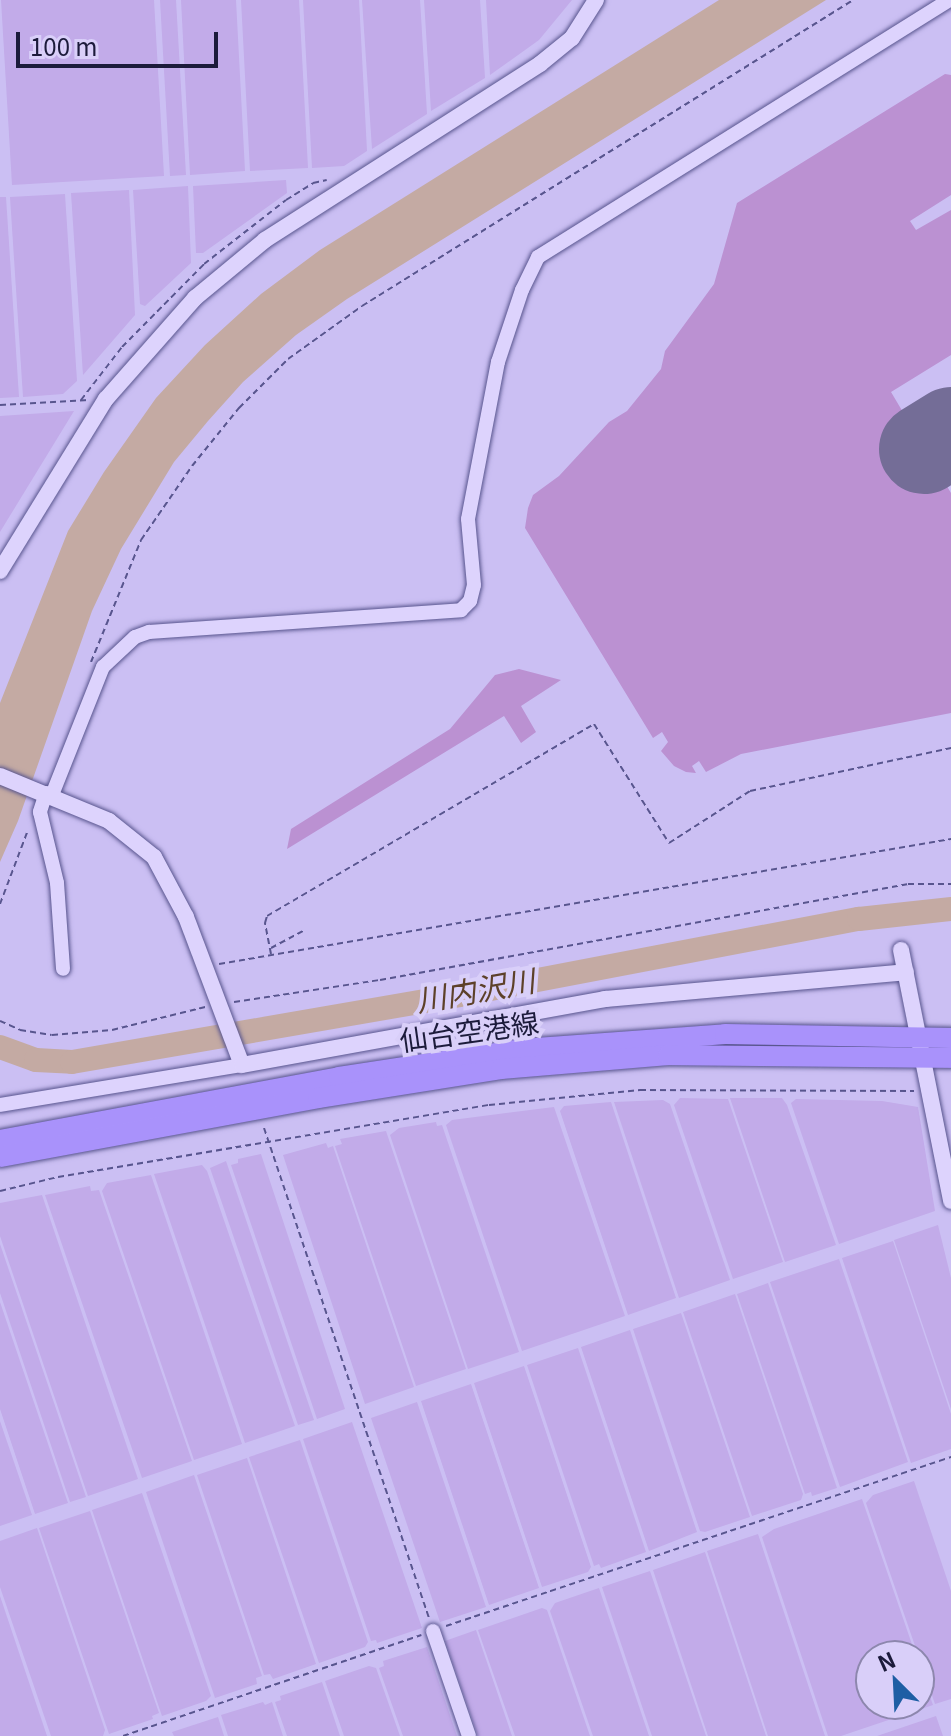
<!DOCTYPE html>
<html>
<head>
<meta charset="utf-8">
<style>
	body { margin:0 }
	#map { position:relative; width:951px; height:1736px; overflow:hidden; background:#cbbff3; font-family:Georgia,"Noto Sans JP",serif }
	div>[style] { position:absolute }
	.farmland>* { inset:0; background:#c2abe9 }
	.green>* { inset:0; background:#bb91d2 }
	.water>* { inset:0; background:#c4aaa3 }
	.river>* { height:24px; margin:-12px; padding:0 12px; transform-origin:12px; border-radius:12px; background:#c4aaa3 }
	.runway>* { height:90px; margin:-45px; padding:0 45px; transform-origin:45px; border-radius:45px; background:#746d97 }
	.path>* { height:2px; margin-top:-1px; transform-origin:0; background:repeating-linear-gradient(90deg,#58558e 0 6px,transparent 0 10px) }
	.roads { filter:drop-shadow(0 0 2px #58558e) drop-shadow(0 0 2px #58558e) }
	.minor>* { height:14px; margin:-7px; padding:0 7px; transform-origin:7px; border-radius:7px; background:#ddd3fd }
	.tertiary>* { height:16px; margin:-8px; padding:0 8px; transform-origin:8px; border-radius:8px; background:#ddd3fd }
	.primary>* { height:20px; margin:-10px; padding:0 10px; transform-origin:10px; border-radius:10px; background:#a992fb }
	span { translate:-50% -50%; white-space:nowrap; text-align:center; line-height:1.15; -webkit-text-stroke:8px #d9cff9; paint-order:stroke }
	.street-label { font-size:28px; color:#1c1b3b }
	.water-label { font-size:30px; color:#5d4129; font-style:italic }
	.north { position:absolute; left:855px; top:1640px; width:80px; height:80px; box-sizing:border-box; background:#d9cff9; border:2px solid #8d87ad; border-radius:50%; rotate:336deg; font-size:22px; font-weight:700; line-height:32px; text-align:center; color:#1c1b3b }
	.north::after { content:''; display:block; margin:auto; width:28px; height:36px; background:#1e5ea4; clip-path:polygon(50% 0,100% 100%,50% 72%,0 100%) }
	.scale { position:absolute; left:16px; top:32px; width:202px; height:36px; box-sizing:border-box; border:4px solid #1c1b3b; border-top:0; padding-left:10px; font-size:24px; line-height:28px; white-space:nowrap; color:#1c1b3b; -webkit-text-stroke:6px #d9cff9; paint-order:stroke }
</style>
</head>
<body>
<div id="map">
	<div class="farmland">
		<i style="clip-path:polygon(1px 0,154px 0,164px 176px,12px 185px)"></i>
		<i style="clip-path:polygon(160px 0,176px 0,186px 175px,170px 176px)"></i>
		<i style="clip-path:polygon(181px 0,236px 0,245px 171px,190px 175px)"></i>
		<i style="clip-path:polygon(241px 0,299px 0,308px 168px,250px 171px)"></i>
		<i style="clip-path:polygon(303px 0,359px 0,367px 151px,344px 166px,312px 168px)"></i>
		<i style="clip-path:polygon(362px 0,420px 0,427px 114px,372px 149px)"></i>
		<i style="clip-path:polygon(424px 0,480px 0,485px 78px,431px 111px)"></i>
		<i style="clip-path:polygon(486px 0,572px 0,539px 40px,490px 75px)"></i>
		<i style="clip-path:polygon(286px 180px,287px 193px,203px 253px,196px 253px,193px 186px)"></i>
		<i style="clip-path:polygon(188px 186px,191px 263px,145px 306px,140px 304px,133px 190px)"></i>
		<i style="clip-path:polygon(129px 190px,135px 315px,83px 375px,71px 193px)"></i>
		<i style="clip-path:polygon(65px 194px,77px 381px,63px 394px,23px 397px,10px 197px)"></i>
		<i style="clip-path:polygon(0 197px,6px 197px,19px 397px,0 398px)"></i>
		<i style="clip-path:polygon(74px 411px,0 532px,0 416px)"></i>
		<i style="clip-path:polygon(680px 1098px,728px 1099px,783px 1262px,733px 1279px,674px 1105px)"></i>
		<i style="clip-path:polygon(730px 1098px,782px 1098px,787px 1105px,836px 1245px,785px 1262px)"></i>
		<i style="clip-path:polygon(796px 1099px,882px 1101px,918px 1107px,935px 1211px,839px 1244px,791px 1103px)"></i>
		<i style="clip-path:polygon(663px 1100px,670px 1104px,730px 1280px,679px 1298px,614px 1102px)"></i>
		<i style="clip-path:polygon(611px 1102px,676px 1298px,628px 1315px,560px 1111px,564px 1106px)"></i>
		<i style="clip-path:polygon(554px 1107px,625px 1316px,522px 1351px,446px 1125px,452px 1120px)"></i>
		<i style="clip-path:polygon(436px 1122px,437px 1126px,442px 1125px,519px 1352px,468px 1369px,390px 1135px,399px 1128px)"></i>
		<i style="clip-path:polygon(386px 1131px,466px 1369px,416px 1386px,335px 1146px,342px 1144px,340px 1139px)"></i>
		<i style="clip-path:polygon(326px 1143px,328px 1148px,333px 1146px,414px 1387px,365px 1404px,283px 1155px)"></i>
		<i style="clip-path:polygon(261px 1154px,345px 1409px,317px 1419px,231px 1165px,238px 1163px,238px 1159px)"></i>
		<i style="clip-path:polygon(226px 1161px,314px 1420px,298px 1425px,210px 1168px)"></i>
		<i style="clip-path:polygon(202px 1165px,207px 1171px,295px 1426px,245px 1443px,154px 1174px)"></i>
		<i style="clip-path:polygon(151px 1175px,242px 1444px,194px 1460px,102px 1191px,107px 1183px)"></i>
		<i style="clip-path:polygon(90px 1186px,91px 1191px,99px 1190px,192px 1461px,142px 1478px,45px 1195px)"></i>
		<i style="clip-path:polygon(42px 1195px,138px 1479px,88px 1496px,0 1236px,0 1203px)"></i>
		<i style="clip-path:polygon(938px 1225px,951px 1278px,951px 1409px,894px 1240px)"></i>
		<i style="clip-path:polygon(893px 1241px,951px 1414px,951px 1449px,911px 1463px,842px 1258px)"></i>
		<i style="clip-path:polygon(0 1244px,86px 1497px,70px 1502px,0 1293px)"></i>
		<i style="clip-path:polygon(839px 1259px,908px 1462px,840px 1487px,770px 1282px)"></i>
		<i style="clip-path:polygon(768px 1283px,837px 1488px,812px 1496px,811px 1492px,805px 1494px,737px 1294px)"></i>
		<i style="clip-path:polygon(735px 1294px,803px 1494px,801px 1500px,752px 1516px,683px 1312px)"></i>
		<i style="clip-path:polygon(0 1302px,68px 1503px,35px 1514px,0 1409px)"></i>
		<i style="clip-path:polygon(681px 1313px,750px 1517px,705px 1532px,700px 1531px,633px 1329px)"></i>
		<i style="clip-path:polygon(630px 1330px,697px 1532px,649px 1551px,581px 1347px)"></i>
		<i style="clip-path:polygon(578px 1348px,646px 1552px,601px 1568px,599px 1564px,594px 1566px,527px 1365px)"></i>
		<i style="clip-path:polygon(524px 1366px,591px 1567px,588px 1572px,542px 1587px,474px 1383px)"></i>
		<i style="clip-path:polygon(471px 1384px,539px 1588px,489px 1605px,421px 1401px)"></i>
		<i style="clip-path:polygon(417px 1402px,486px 1607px,440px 1622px,371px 1418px)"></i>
		<i style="clip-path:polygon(0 1421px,32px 1515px,0 1526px)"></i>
		<i style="clip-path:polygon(352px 1422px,422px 1628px,377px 1643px,376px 1640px,371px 1641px,303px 1439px)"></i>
		<i style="clip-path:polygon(300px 1440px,368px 1642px,365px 1647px,319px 1663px,249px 1457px)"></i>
		<i style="clip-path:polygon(247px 1458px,316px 1664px,273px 1679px,270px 1674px,264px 1675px,197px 1475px)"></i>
		<i style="clip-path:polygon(194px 1475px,262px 1676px,256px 1678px,257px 1684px,215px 1698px,146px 1492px)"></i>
		<i style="clip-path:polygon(914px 1481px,951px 1591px,951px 1699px,935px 1704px,866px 1503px,873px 1495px)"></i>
		<i style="clip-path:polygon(142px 1493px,211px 1696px,206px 1701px,162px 1716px,92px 1510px)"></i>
		<i style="clip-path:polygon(862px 1499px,916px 1656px,871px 1656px,871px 1704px,919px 1704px,919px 1665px,933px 1705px,841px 1736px,828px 1736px,762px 1537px,774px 1529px)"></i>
		<i style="clip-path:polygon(90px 1511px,159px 1713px,152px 1716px,153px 1719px,109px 1734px,39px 1528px)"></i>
		<i style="clip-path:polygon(37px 1528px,105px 1730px,103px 1736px,51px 1736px,0 1587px,0 1541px)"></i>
		<i style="clip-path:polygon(758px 1534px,825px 1736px,768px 1736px,707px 1551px)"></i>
		<i style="clip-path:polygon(705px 1552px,766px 1736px,708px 1736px,653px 1570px)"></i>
		<i style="clip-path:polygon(650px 1571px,706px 1736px,652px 1736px,602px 1587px)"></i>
		<i style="clip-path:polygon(599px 1588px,649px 1736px,593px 1736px,550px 1611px,555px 1603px)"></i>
		<i style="clip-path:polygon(0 1596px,47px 1736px,0 1736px)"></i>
		<i style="clip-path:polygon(542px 1608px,547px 1610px,590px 1736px,515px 1736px,478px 1630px)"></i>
		<i style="clip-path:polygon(476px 1630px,512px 1736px,478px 1736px,445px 1641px)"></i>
		<i style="clip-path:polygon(427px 1647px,457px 1736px,403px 1736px,379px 1668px,384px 1666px,383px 1661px)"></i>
		<i style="clip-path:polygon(369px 1666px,376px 1668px,400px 1736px,344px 1736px,325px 1681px)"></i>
		<i style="clip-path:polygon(322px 1682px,340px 1736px,287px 1736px,275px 1702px,281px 1700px,280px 1696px)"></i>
		<i style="clip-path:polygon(263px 1702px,265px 1705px,272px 1702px,283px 1736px,228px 1736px,221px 1715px)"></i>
		<i style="clip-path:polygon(936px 1716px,943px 1736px,877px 1736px)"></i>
		<i style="clip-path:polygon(218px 1717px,224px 1736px,174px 1736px,172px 1732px)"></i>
	</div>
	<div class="green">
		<i style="clip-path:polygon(945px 74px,951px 75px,951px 195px,910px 221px,916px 230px,951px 210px,951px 355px,891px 392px,951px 493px,951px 713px,741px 754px,706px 772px,699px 761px,692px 766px,696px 773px,686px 772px,674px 766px,661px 751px,668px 742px,662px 732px,653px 738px,525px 528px,528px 508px,533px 495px,559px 476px,609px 422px,627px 411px,661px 369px,665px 351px,714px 284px,737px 203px)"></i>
		<i style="clip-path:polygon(519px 669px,561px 680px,521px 706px,536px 732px,521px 743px,504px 716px,287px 849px,291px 829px,450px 729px,495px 675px)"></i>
	</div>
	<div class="water">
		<i style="clip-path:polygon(719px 0,826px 0,347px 299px,296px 335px,243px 382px,208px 421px,174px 462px,121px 549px,92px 611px,18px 821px,0 862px,0 703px,68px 531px,104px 472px,156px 398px,205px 345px,261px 294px,320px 250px)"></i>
	</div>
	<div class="river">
		<i style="left:0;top:1047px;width:38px;rotate:20deg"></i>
		<i style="left:36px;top:1060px;width:36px;rotate:3deg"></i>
		<i style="left:72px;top:1062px;width:393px;rotate:-9.8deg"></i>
		<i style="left:459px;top:995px;width:407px;rotate:-10.8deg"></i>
		<i style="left:859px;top:919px;width:93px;rotate:-6.2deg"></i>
	</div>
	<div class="runway">
		<i style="left:924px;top:449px;width:32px;rotate:-32deg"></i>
	</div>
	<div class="path">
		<i style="left:81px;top:400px;width:67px;rotate:-52.3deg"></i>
		<i style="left:122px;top:347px;width:117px;rotate:-45.3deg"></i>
		<i style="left:204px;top:264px;width:104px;rotate:-38deg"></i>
		<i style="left:286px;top:200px;width:32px;rotate:-32deg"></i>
		<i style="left:313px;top:183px;width:14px;rotate:-12deg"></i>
		<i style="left:0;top:405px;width:89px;rotate:-3.2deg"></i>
		<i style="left:91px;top:662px;width:132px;rotate:-67.7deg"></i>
		<i style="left:141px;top:540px;width:90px;rotate:-55.4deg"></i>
		<i style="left:192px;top:466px;width:75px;rotate:-51deg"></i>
		<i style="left:239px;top:408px;width:69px;rotate:-45deg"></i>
		<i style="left:288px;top:359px;width:91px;rotate:-35.6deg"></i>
		<i style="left:362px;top:306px;width:579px;rotate:-31.93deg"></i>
		<i style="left:0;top:904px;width:79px;rotate:-69.3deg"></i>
		<i style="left:271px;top:948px;width:38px;rotate:-28deg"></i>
		<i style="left:271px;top:954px;width:32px;rotate:-101deg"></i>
		<i style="left:265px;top:923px;width:7px;rotate:-74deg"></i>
		<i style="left:267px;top:916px;width:379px;rotate:-30.4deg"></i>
		<i style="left:594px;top:724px;width:141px;rotate:57.8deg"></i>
		<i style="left:669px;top:843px;width:96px;rotate:-32.7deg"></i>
		<i style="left:750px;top:791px;width:206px;rotate:-12.1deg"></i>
		<i style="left:219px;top:964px;width:743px;rotate:-9.69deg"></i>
		<i style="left:234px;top:1002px;width:148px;rotate:-8.6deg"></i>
		<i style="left:380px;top:980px;width:537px;rotate:-10.3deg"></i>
		<i style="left:908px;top:884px;width:43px"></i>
		<i style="left:0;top:1021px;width:22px;rotate:24deg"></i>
		<i style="left:20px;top:1030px;width:32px;rotate:9deg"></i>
		<i style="left:52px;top:1035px;width:60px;rotate:-4.8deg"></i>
		<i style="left:112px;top:1030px;width:96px;rotate:-13.9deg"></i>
		<i style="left:264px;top:1128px;width:517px;rotate:71.39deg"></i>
		<i style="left:0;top:1191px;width:60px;rotate:-13.6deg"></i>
		<i style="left:58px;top:1177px;width:437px;rotate:-9.5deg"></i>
		<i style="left:489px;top:1105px;width:152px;rotate:-5.7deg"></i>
		<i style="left:640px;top:1090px;width:274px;rotate:0.2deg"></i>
		<i style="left:446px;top:1626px;width:533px;rotate:-18.5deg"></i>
		<i style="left:123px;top:1736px;width:315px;rotate:-18.7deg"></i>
	</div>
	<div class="roads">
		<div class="minor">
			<i style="left:46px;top:793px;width:20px;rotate:108deg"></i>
			<i style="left:40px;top:812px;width:73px;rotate:76.5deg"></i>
			<i style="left:57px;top:883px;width:86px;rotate:86deg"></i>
			<i style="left:52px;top:795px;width:138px;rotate:-68.3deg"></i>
			<i style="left:103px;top:667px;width:44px;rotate:-43.2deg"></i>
			<i style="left:135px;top:637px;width:15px;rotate:-20deg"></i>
			<i style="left:149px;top:632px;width:313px;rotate:-4deg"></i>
			<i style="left:461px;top:610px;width:13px;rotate:-45deg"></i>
			<i style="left:470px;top:601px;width:16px;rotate:-76deg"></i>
			<i style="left:474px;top:585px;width:66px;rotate:-95.2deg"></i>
			<i style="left:468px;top:519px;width:160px;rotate:-79.2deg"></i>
			<i style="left:498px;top:362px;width:76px;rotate:-71.6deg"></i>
			<i style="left:522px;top:290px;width:37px;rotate:-64deg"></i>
			<i style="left:538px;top:257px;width:486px;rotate:-32deg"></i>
			<i style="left:0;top:1105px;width:245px;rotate:-9.4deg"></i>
			<i style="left:433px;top:1631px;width:111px;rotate:71.1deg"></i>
		</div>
		<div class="tertiary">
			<i style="left:0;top:571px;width:202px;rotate:-58.4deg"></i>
			<i style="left:106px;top:399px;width:135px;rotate:-48.6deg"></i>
			<i style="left:195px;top:298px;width:91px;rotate:-39.6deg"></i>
			<i style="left:265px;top:240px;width:326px;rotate:-32.6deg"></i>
			<i style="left:540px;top:64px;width:41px;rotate:-39.1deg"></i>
			<i style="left:572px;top:38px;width:45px;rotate:-57.7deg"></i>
			<i style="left:0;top:776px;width:118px;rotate:22.4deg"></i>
			<i style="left:109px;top:821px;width:58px;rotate:38.7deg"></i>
			<i style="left:154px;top:857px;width:68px;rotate:61.9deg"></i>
			<i style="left:186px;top:917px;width:158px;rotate:69.3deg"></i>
			<i style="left:242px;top:1065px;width:369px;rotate:-10.3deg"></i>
			<i style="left:605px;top:999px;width:302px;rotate:-5.1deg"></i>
			<i style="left:901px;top:950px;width:256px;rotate:78.7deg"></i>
		</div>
		<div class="primary">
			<i style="left:0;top:1140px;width:345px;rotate:-10.5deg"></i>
			<i style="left:339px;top:1077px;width:186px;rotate:-8.7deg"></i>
			<i style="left:523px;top:1049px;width:203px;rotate:-4.2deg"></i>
			<i style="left:725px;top:1034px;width:226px;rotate:1deg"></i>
			<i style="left:0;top:1157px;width:323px;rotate:-10.5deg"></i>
			<i style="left:318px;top:1098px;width:185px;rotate:-9deg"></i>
			<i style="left:501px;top:1069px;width:168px;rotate:-4.8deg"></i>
			<i style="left:668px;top:1055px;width:283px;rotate:0.6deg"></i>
		</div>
	</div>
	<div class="street-label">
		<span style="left:469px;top:1030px;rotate:-8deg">仙台空港線</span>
	</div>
	<div class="water-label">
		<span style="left:475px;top:989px;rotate:-10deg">川内沢川</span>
	</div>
	<div class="north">N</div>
	<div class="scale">100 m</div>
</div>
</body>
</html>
